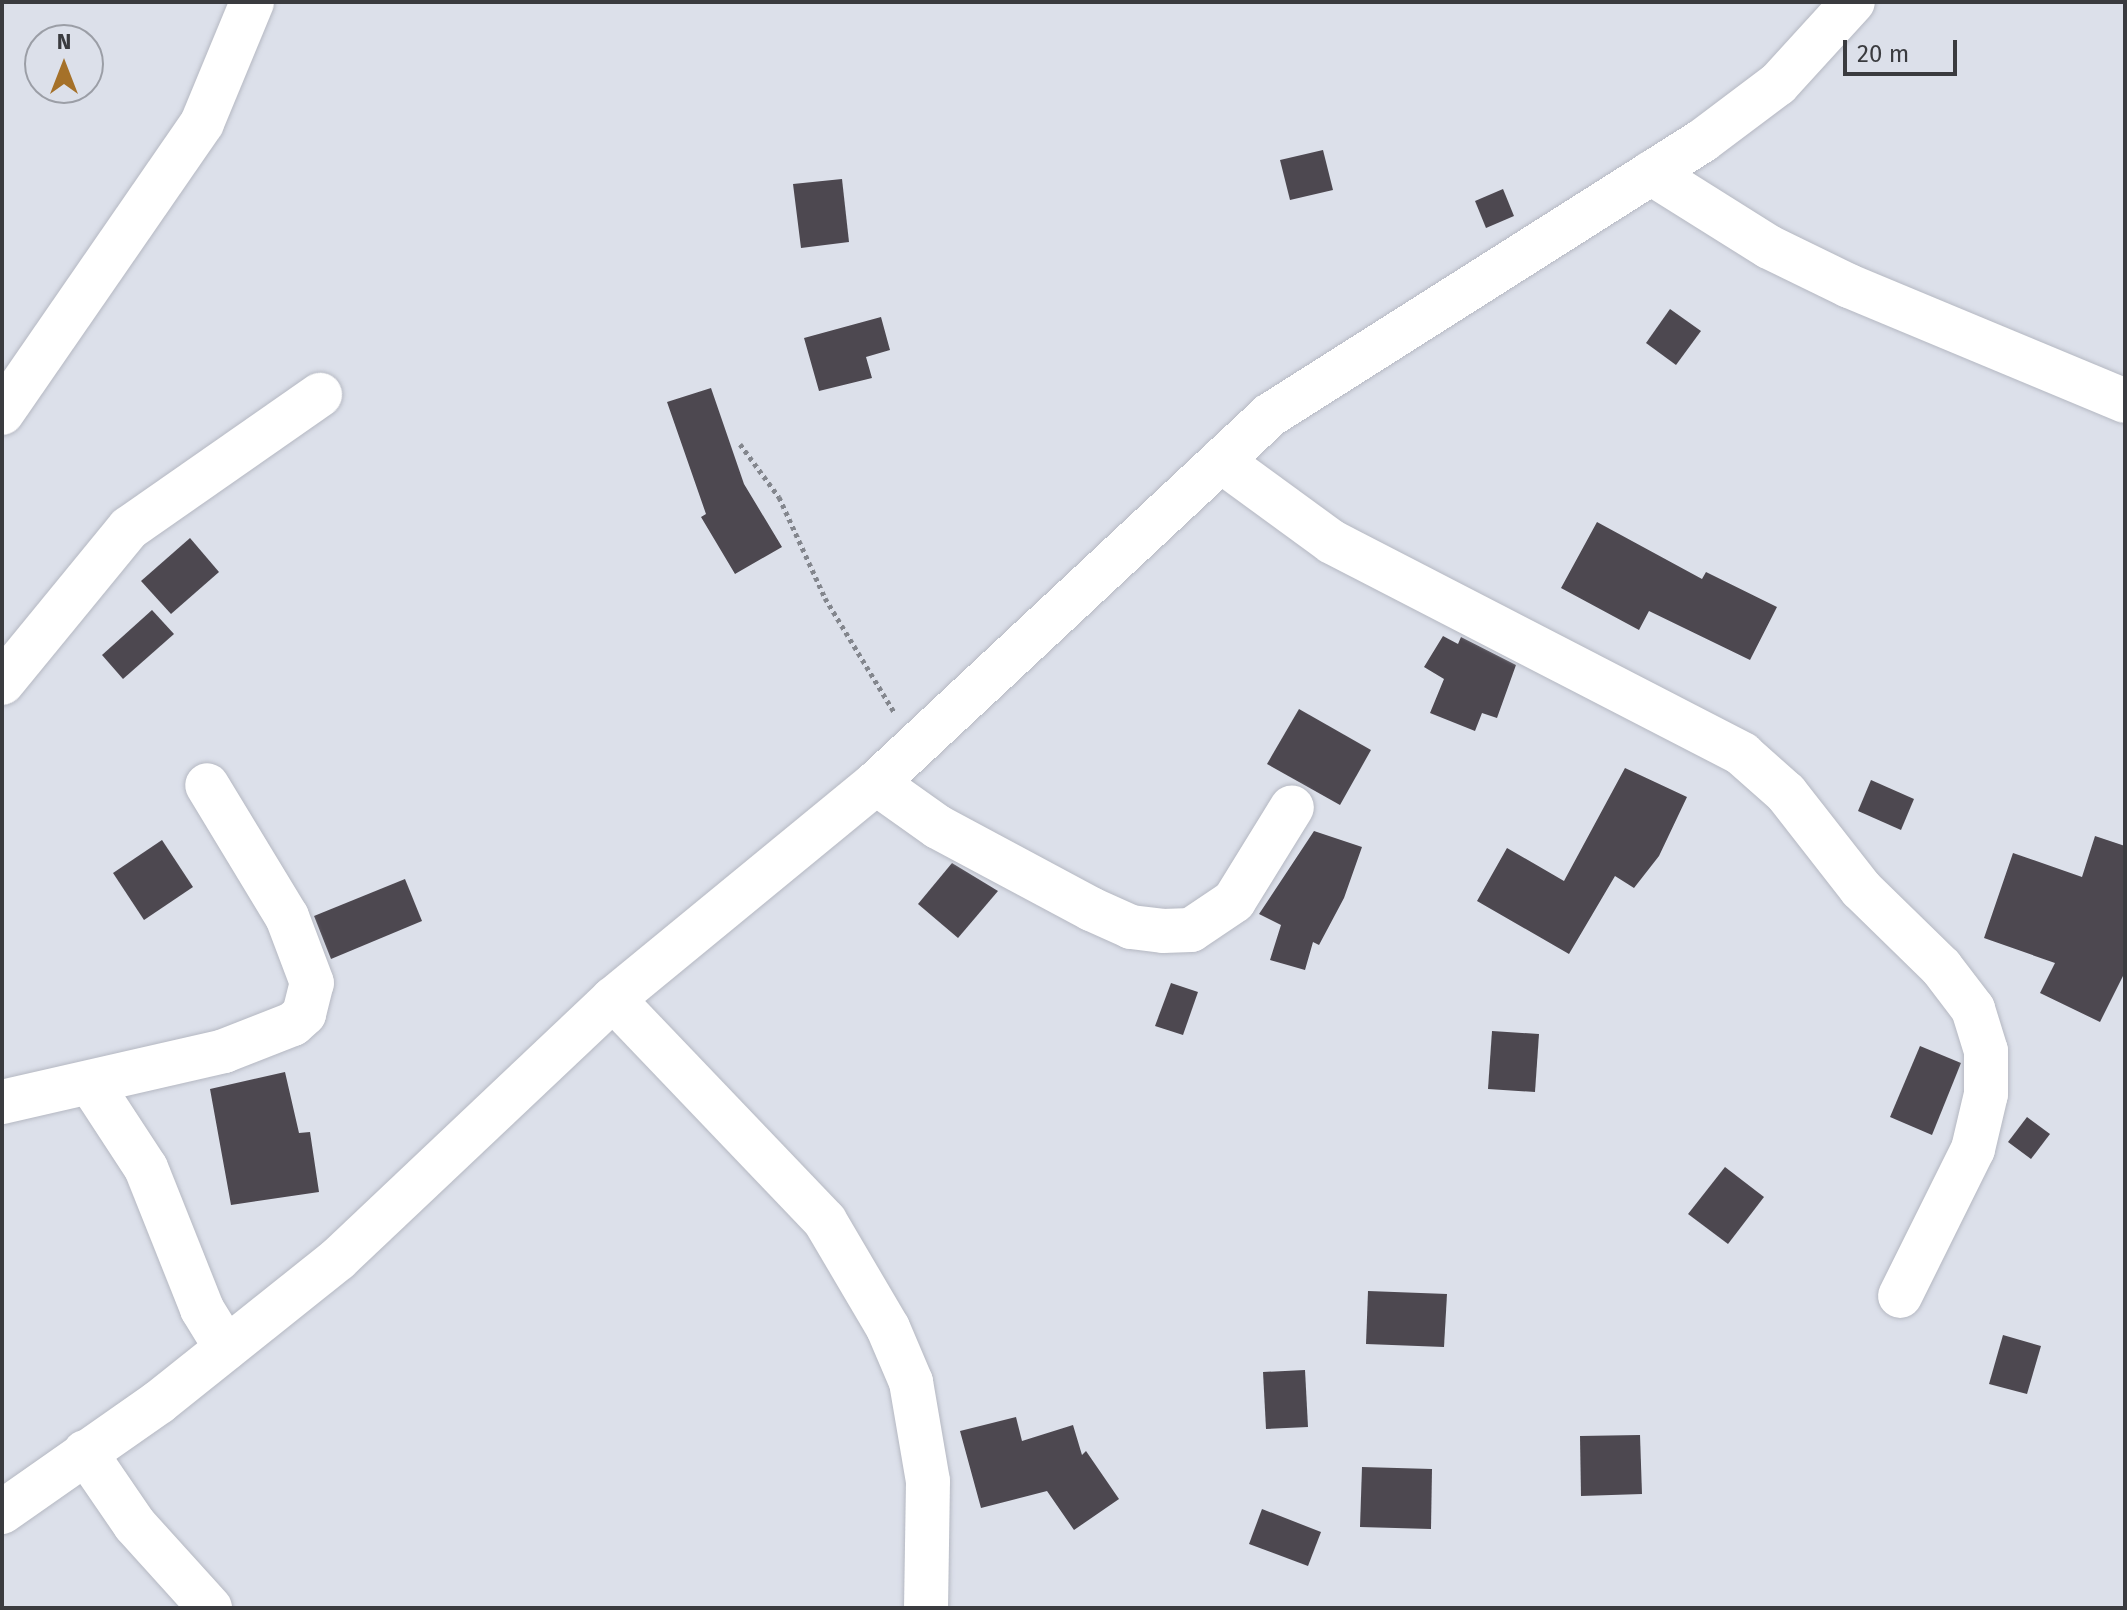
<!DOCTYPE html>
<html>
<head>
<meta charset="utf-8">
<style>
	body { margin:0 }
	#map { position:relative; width:2127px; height:1610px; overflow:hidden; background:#dce0ea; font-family:"Fira Sans",sans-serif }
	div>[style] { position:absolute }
	.building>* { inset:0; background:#4d4850 }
	.path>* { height:5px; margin-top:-2.5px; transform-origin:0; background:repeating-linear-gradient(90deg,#83868d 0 4px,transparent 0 8px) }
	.roads { filter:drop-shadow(0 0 2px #b5b8c2) drop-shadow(0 0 2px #b5b8c2) }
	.minor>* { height:44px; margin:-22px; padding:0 22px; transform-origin:22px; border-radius:22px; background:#fff }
	.tertiary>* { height:44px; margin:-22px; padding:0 22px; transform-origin:22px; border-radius:22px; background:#fff }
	span { translate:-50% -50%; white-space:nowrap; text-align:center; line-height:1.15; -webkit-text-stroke:8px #dce0ea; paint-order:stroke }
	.frame { position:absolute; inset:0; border:4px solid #3a3b3f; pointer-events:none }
	.north { position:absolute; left:24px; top:24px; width:80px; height:80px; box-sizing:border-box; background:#dce0ea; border:2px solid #9b9ea6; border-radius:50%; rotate:0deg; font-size:22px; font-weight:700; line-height:32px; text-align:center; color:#3a3b3f }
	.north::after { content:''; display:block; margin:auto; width:28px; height:36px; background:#a57129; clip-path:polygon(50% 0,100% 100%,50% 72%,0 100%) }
	.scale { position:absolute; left:1843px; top:40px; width:114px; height:36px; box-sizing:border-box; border:4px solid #3a3b3f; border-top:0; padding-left:10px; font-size:24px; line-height:28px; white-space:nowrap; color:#3a3b3f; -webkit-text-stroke:6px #dce0ea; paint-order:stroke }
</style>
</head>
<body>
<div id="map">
	<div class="building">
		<i style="clip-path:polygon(1323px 150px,1333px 190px,1290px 200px,1280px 160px)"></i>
		<i style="clip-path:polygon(842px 179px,849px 242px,801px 248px,793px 184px)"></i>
		<i style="clip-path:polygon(1503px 189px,1514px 216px,1486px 228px,1475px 201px)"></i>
		<i style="clip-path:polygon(1670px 309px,1701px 331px,1676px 365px,1646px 343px)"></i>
		<i style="clip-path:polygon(881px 317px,890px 350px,866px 357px,872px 378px,819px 391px,804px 338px)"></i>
		<i style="clip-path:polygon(711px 388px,744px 484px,782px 547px,735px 574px,701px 517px,706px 514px,667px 402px)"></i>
		<i style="clip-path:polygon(1597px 522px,1702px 579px,1706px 572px,1777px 607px,1750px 660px,1649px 611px,1639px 630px,1561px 588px)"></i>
		<i style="clip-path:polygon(190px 538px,219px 572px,171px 614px,141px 581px)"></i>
		<i style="clip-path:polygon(152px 610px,174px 634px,123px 679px,102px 655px)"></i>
		<i style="clip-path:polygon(1443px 636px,1458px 644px,1461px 637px,1516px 665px,1497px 718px,1482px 713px,1475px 731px,1430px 713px,1444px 679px,1424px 667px)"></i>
		<i style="clip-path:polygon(1299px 709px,1371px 750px,1340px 805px,1267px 764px)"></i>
		<i style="clip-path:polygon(1625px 768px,1687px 797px,1659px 856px,1634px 888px,1615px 876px,1569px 954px,1477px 901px,1507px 848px,1564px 881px)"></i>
		<i style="clip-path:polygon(1871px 780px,1914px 799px,1901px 830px,1858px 811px)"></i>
		<i style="clip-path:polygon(1314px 831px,1362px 847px,1344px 898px,1319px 945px,1313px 942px,1305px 970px,1270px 960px,1281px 925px,1259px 914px)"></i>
		<i style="clip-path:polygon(2095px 836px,2125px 846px,2125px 972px,2100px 1022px,2040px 993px,2055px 963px,1984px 938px,2013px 853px,2082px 877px)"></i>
		<i style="clip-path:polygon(162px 840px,193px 887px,144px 920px,113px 873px)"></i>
		<i style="clip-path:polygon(952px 863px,998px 891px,958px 938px,918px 904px)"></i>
		<i style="clip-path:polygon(405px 879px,422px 921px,331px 959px,314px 916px)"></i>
		<i style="clip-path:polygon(1171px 983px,1198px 992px,1183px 1035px,1155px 1026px)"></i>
		<i style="clip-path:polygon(1492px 1031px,1539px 1034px,1535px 1092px,1488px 1089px)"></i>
		<i style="clip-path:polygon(1920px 1046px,1961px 1063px,1932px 1135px,1890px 1117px)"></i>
		<i style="clip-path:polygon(285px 1072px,299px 1133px,310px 1132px,319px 1192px,231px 1205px,210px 1089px)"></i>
		<i style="clip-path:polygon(2027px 1117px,2050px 1134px,2031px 1159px,2008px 1142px)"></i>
		<i style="clip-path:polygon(1725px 1167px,1764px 1197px,1728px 1244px,1688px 1214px)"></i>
		<i style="clip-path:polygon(1368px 1291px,1447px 1294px,1444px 1347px,1366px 1344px)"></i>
		<i style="clip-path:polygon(2003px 1335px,2041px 1346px,2027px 1394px,1989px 1384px)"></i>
		<i style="clip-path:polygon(1305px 1370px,1308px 1427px,1266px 1429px,1263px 1372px)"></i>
		<i style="clip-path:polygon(1016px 1417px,1022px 1441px,1073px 1425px,1082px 1455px,1086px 1451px,1119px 1499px,1074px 1530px,1047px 1491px,981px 1508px,960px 1431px)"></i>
		<i style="clip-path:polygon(1640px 1435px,1642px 1494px,1581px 1496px,1580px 1436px)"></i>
		<i style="clip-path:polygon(1362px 1467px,1432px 1469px,1431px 1529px,1360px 1527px)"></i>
		<i style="clip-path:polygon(1262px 1509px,1321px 1532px,1308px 1566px,1249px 1544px)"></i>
	</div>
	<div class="path">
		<i style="left:740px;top:444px;width:66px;rotate:53.7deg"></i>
		<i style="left:779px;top:497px;width:111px;rotate:65.5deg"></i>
		<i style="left:825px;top:598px;width:133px;rotate:58.8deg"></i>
	</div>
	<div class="roads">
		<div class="minor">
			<i style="left:1651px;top:173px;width:139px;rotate:32.1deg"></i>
			<i style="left:1769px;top:247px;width:89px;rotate:26deg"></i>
			<i style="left:1849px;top:286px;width:299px;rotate:22.6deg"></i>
			<i style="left:2px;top:413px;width:352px;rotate:-55.4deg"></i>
			<i style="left:202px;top:123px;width:131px;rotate:-67.5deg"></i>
			<i style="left:1221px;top:461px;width:137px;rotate:36.1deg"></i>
			<i style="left:1332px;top:542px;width:462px;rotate:27.3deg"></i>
			<i style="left:1742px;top:754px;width:59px;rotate:41.6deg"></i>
			<i style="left:1786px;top:793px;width:122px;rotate:52deg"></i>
			<i style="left:1861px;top:889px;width:112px;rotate:44.3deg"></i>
			<i style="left:1941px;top:967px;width:53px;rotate:52.7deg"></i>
			<i style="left:1973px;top:1009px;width:44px;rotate:72.8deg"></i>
			<i style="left:1986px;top:1051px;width:43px;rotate:90deg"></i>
			<i style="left:1986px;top:1094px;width:57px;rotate:103.3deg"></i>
			<i style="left:1973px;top:1149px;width:164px;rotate:116.4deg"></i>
			<i style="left:2px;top:683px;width:200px;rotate:-50.7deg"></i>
			<i style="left:129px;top:528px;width:233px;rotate:-34.9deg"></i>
			<i style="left:876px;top:783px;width:76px;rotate:35.4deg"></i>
			<i style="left:938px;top:827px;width:174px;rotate:28.2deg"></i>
			<i style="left:1091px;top:909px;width:44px;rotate:24.2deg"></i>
			<i style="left:1131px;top:927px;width:32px;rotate:7deg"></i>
			<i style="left:1163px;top:931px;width:28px;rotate:-2deg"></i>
			<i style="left:1191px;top:930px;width:52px;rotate:-34deg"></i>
			<i style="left:1234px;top:901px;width:110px;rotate:-58.3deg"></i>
			<i style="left:613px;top:999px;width:307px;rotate:46.3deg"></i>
			<i style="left:825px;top:1221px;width:124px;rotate:59.5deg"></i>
			<i style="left:888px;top:1328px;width:59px;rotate:66.9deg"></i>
			<i style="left:911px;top:1382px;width:100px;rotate:80.3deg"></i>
			<i style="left:928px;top:1481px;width:127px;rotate:90.9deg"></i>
			<i style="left:91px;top:1084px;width:100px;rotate:56.8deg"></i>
			<i style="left:146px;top:1168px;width:152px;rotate:68.3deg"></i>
			<i style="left:202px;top:1309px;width:46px;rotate:58.4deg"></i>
			<i style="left:2px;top:1102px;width:228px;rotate:-12.9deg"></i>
			<i style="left:224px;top:1051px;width:74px;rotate:-21.4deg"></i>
			<i style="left:293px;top:1024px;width:15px;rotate:-42deg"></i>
			<i style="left:304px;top:1014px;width:32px;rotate:-76deg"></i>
			<i style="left:312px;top:983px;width:71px;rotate:-110.7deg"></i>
			<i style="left:287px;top:917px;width:154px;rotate:-121.2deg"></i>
			<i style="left:85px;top:1452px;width:88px;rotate:55.6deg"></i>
			<i style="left:135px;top:1525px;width:112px;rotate:47.9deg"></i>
		</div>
		<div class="tertiary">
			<i style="left:2px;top:1512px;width:192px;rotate:-35deg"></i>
			<i style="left:159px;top:1402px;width:229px;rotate:-38.6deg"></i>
			<i style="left:338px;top:1259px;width:378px;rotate:-43.4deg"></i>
			<i style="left:613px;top:999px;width:340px;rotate:-39.4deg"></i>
			<i style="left:876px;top:783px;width:539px;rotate:-43.05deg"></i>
			<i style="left:1270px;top:415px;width:512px;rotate:-32.39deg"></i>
			<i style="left:1702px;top:141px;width:95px;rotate:-36.9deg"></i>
			<i style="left:1778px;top:84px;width:111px;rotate:-47.6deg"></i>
		</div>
	</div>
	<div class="frame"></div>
	<div class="north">N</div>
	<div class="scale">20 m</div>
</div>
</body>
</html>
